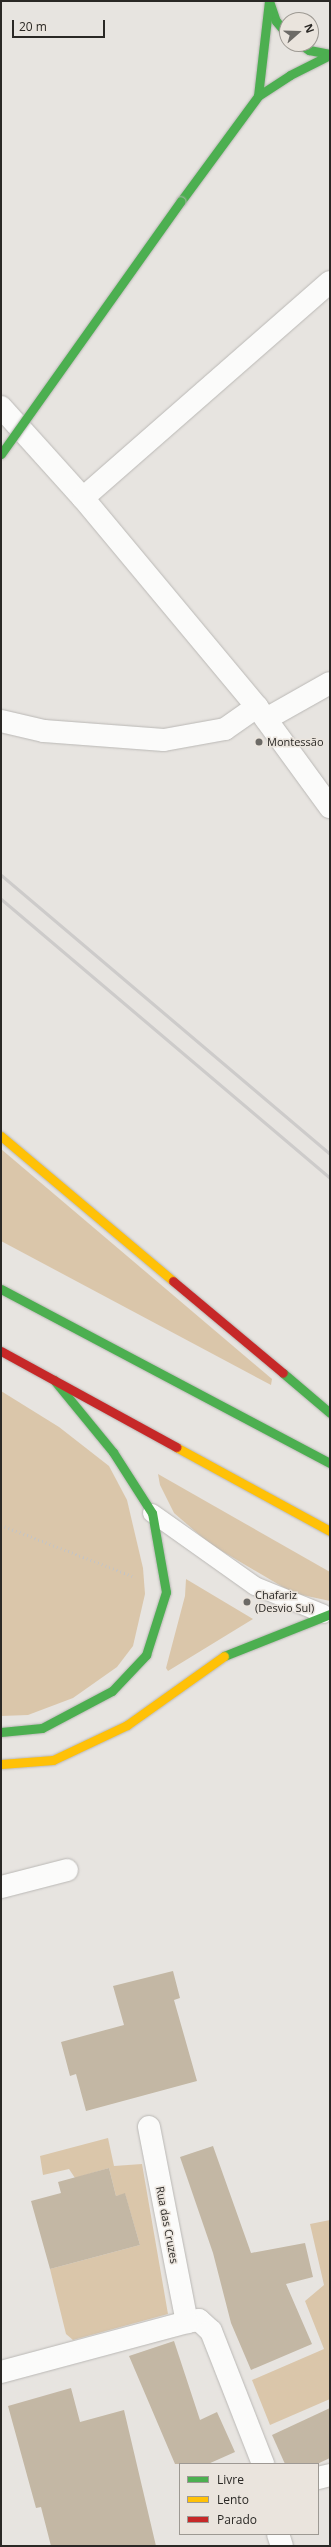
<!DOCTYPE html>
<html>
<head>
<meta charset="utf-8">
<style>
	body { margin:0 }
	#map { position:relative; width:331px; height:2547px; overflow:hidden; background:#e7e4e0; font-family:"Open Sans",sans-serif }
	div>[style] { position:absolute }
	.green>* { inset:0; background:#dac6aa }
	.building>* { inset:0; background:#c3b7a4 }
	.path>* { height:2.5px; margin-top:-1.25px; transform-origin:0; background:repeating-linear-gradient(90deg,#c5c4c3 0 1px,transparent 0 4px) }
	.roads { filter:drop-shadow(0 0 1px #bab8b5) drop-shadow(0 0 1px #bab8b5) }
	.lane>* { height:18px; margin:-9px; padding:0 9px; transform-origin:9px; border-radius:9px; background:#fbfbfa }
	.street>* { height:22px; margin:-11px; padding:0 11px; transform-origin:11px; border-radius:11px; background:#fbfbfa }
	.fast>* { height:9px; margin:-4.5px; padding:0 4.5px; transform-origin:4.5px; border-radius:4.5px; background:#4caf50 }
	.slow>* { height:9px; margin:-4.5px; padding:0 4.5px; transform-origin:4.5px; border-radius:4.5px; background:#ffc107 }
	.jam>* { height:9px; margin:-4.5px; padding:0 4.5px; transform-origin:4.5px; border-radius:4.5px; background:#c62828 }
	.rail>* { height:3px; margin:-1.5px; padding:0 1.5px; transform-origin:1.5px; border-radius:1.5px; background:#cdcbca }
	.bridges { filter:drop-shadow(0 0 1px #bab8b5) drop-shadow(0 0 1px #bab8b5) }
	.fast-bridge>* { height:9px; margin:-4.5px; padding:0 4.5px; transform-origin:4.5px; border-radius:4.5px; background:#4caf50 }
	.dots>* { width:11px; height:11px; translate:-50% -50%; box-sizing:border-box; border:2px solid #eae4dd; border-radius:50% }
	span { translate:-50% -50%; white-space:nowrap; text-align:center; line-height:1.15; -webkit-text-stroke:3px #eae4dd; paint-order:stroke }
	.poi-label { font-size:11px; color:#2a2825 }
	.left { translate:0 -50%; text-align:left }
	.street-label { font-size:11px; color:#2a2825 }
	.frame { position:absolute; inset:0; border:2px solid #2a2825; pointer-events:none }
	.legend { position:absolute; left:179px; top:2463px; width:140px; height:72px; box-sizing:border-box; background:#eae4dd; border:1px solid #9d9993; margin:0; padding:5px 7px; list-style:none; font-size:12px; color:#2a2825 }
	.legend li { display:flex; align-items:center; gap:8px; height:20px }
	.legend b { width:20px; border:1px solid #9d9993 }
	.north { position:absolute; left:279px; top:12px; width:40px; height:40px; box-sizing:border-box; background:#eae4dd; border:1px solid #9d9993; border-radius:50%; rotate:70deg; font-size:11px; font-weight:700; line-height:16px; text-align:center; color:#2a2825 }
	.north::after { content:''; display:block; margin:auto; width:14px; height:18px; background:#6c6a66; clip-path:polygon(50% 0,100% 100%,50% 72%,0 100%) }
	.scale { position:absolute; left:12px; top:20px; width:93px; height:18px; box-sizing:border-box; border:2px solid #2a2825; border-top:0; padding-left:5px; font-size:12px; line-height:14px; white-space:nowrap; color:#2a2825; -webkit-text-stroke:3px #eae4dd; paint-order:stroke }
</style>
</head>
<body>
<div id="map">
	<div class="green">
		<i style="clip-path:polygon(1px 1149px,272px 1379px,271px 1385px,1px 1241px)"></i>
		<i style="clip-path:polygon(1px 1391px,59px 1427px,109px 1466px,127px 1500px,143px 1568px,145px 1594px,133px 1646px,117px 1667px,73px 1698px,28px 1715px,1px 1716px)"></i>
		<i style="clip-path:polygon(158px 1474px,330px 1572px,330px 1601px,293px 1593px,210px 1544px,174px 1513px,160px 1485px)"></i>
		<i style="clip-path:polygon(186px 1579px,253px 1619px,168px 1671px,166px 1668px,185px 1596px)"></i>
		<i style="clip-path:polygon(108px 2138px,114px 2166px,142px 2164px,168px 2314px,73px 2340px,66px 2334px,50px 2269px,140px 2245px,125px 2194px,116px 2196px,109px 2168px,75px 2178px,69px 2169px,43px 2175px,40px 2156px)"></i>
		<i style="clip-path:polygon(330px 2220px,330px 2399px,270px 2425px,252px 2380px,324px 2349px,305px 2301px,324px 2285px,310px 2224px)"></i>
	</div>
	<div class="building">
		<i style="clip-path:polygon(173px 1971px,180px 1998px,174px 2000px,197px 2081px,86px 2111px,76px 2074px,70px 2076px,61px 2042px,124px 2025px,113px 1986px)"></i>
		<i style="clip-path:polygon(213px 2146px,251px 2253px,305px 2243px,313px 2277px,286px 2284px,312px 2344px,251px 2370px,231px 2323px,213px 2253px,180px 2157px)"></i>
		<i style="clip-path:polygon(109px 2168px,116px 2196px,125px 2193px,140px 2245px,50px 2269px,31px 2201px,61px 2193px,58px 2182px)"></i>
		<i style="clip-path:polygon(174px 2341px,200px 2420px,217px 2412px,235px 2452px,208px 2464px,175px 2464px,129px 2356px)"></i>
		<i style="clip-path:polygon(71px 2388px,80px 2422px,124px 2410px,156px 2546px,51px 2546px,41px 2507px,36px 2508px,8px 2406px)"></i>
		<i style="clip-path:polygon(330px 2408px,330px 2458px,317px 2464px,285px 2464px,272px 2435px)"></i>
	</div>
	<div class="path">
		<i style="left:1px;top:1525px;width:144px;rotate:21.2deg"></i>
	</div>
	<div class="roads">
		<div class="lane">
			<i style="left:152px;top:1513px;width:126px;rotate:35.3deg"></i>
			<i style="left:255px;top:1586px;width:74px;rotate:22.1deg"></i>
		</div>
		<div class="street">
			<i style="left:1px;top:407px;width:122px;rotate:48deg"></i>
			<i style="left:83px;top:498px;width:272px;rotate:50.2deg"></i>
			<i style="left:257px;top:707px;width:124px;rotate:53.9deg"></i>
			<i style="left:83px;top:498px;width:328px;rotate:-41.2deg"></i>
			<i style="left:266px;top:719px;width:73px;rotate:-29.4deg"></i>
			<i style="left:1px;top:721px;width:44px;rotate:13.1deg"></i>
			<i style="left:44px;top:731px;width:120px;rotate:4.3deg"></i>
			<i style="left:164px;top:740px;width:62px;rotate:-10.2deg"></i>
			<i style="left:225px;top:729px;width:39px;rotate:-35deg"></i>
			<i style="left:1px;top:1887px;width:68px;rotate:-14.4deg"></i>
			<i style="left:149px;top:2127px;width:199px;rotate:79deg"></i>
			<i style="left:187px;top:2322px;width:12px;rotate:-9deg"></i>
			<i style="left:199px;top:2320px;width:16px;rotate:43deg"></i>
			<i style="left:211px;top:2331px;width:143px;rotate:68.6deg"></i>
			<i style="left:1px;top:2372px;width:193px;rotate:-15deg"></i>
			<i style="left:318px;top:2478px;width:12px;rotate:-14deg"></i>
			<i style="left:278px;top:2534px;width:13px;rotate:72deg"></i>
		</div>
		<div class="fast">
			<i style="left:269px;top:1px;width:21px;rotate:71deg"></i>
			<i style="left:276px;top:21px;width:17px;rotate:50deg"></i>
			<i style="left:300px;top:44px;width:11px;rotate:34deg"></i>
			<i style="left:309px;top:50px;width:21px;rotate:11deg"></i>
			<i style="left:258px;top:96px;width:96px;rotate:-83.4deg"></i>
			<i style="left:181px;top:201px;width:130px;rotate:-53.7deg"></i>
			<i style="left:258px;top:96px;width:38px;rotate:-33deg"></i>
			<i style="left:290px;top:75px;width:45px;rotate:-26.6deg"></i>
			<i style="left:1px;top:1289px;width:372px;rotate:27.9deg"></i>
			<i style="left:283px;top:1373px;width:62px;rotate:40.4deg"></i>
			<i style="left:224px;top:1656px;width:114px;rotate:-21.6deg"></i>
			<i style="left:1px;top:1732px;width:41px;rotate:-5.6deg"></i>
			<i style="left:42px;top:1728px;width:79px;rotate:-27.9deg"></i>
			<i style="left:112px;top:1691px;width:50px;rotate:-46.6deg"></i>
			<i style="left:146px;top:1655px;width:66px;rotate:-72.4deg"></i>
			<i style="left:166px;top:1592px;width:80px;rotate:-100deg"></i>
			<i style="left:152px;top:1513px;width:72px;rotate:-122.6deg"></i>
			<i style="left:113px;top:1452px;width:93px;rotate:-129.3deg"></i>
		</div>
		<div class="slow">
			<i style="left:1px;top:1136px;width:225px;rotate:40.1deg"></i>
			<i style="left:176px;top:1447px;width:175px;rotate:28.6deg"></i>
			<i style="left:1px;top:1764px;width:52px;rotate:-4.4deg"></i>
			<i style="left:53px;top:1760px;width:82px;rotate:-25.3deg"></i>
			<i style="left:127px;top:1725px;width:119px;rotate:-35.4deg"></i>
		</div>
		<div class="jam">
			<i style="left:173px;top:1281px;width:143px;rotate:39.9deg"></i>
			<i style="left:1px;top:1351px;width:200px;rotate:28.7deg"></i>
		</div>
	</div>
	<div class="rail">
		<i style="left:1px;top:875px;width:431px;rotate:40.3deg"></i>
		<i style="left:1px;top:899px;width:431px;rotate:40.3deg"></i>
	</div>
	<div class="bridges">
		<div class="fast-bridge">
			<i style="left:1px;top:454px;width:310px;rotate:-54.6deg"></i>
		</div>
	</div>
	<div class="dots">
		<i style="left:259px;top:742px;background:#6c6a66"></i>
		<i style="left:247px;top:1602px;background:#6c6a66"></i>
	</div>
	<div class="poi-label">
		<span class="left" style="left:267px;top:742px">Montessão</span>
		<span class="left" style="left:255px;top:1602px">Chafariz<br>(Desvio Sul)</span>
	</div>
	<div class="street-label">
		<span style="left:167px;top:2225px;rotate:79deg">Rua das Cruzes</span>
	</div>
	<div class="frame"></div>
	<ul class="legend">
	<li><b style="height:5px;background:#4caf50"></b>Livre</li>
	<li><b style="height:5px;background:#ffc107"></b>Lento</li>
	<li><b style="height:5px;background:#c62828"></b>Parado</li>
	</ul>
	<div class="north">N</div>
	<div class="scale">20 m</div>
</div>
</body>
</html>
